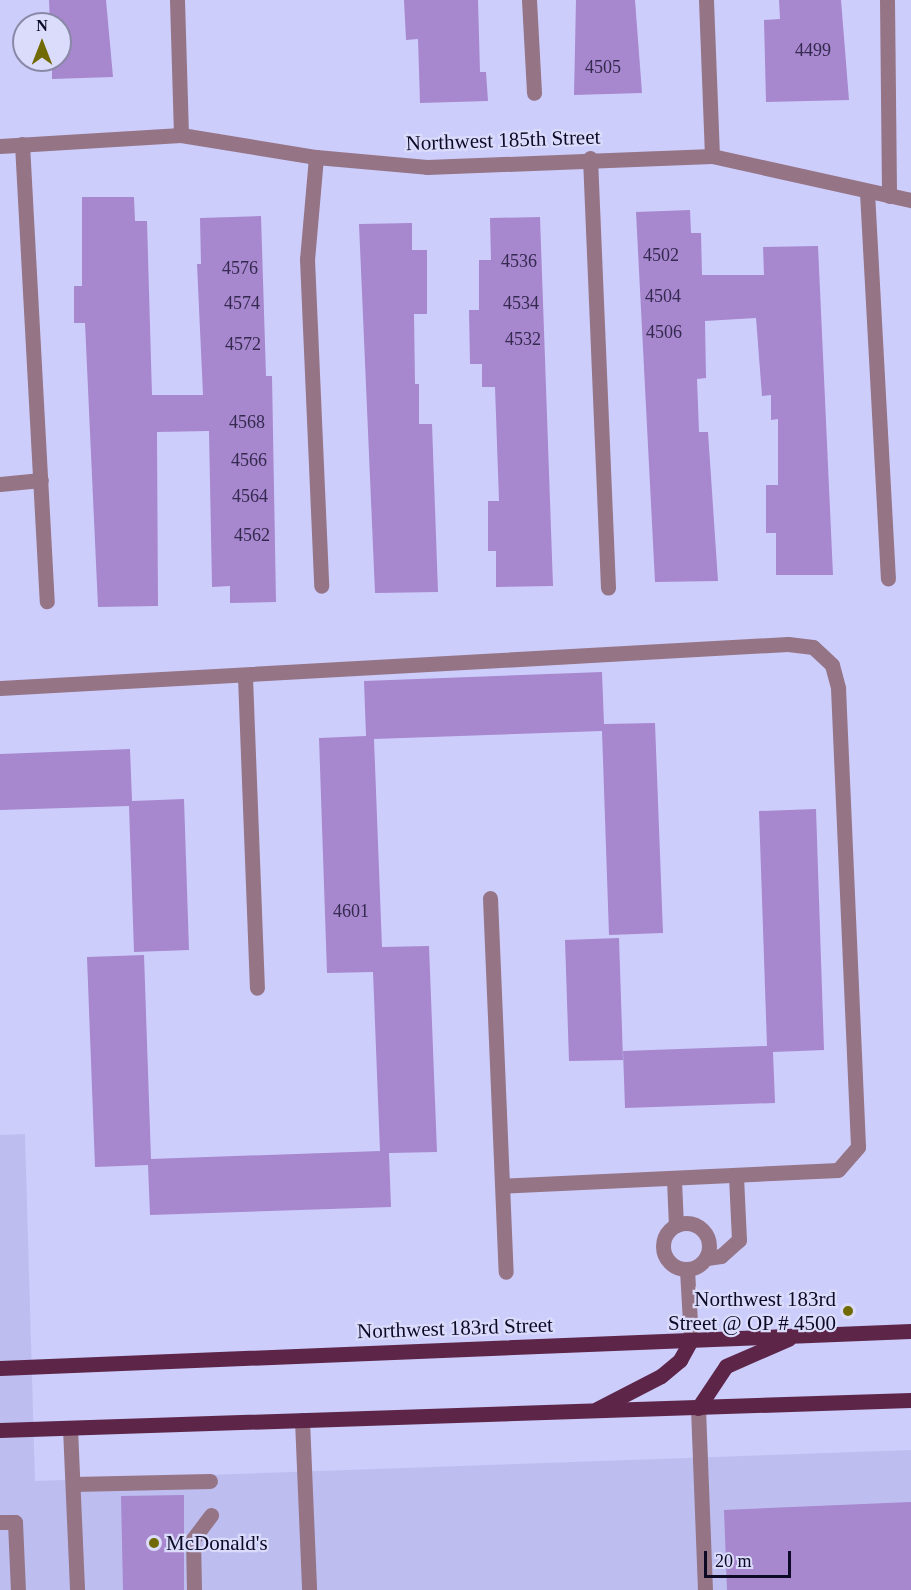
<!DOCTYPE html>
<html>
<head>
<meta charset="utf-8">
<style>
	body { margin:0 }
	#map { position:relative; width:911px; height:1590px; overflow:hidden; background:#cdcdfc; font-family:"Times New Roman",serif }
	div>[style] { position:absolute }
	.built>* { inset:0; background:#bdbdf0 }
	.building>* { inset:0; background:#a787ce }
	.lane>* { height:15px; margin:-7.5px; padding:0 7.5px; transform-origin:7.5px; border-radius:7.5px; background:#957486 }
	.lane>.ring { margin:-7.5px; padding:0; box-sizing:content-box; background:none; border:15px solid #957486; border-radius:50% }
	.street>* { height:15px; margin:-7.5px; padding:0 7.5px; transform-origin:7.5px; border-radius:7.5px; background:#957486 }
	.primary>* { height:15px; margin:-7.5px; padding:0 7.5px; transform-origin:7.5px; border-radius:7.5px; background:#5d2648 }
	.dots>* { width:16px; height:16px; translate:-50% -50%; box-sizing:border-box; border:3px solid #dbdcfc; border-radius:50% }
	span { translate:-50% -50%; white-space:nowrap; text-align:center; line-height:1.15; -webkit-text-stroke:4.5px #dbdcfc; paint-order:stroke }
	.number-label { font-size:18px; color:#34294f }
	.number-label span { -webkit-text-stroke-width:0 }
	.street-label { font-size:21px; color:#0d0a25 }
	.poi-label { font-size:21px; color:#0d0a25 }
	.right { translate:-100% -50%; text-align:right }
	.left { translate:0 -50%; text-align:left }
	.north { position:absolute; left:12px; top:12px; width:60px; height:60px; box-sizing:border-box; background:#dbdcfc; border:2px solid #8988a6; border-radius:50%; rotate:0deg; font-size:16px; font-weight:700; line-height:24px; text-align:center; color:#0d0a25 }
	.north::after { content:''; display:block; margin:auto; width:21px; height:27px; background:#716901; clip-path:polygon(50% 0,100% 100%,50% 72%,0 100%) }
	.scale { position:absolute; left:704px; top:1551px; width:87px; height:27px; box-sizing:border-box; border:3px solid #0d0a25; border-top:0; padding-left:8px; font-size:18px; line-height:21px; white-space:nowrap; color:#0d0a25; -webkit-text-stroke:4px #dbdcfc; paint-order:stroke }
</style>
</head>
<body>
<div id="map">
	<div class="built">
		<i style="clip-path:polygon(25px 1134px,35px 1481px,911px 1450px,911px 1590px,0 1590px,0 1135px)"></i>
	</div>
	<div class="building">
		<i style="clip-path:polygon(49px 0,106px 0,113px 77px,52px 79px,52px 60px,60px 60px,60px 24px,50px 24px)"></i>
		<i style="clip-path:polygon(404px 0,478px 0,480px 72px,486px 72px,488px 101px,420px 103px,418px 39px,406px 40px)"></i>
		<i style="clip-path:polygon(576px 0,635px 0,642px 93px,574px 95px)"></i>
		<i style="clip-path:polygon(779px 0,841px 0,849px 100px,766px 102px,764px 20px,780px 19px)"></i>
		<i style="clip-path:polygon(82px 197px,134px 197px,135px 221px,147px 221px,152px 395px,203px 395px,197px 264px,201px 264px,200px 218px,261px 216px,266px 376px,272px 376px,276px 602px,230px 603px,230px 586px,212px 587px,209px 431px,157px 432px,158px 606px,98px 607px,85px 323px,74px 323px,74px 286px,82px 286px)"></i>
		<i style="clip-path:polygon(690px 210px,691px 233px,701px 233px,702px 275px,764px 275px,763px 247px,818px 246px,833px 575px,776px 575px,776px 533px,766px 533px,766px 485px,778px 485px,778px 419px,771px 420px,771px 395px,762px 396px,756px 318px,705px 321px,706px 378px,697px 379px,699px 432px,708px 432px,718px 581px,655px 582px,636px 212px)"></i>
		<i style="clip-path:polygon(540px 217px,553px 586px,496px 587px,496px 551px,488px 551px,488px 501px,499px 501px,495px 387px,482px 387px,482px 364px,470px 364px,469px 310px,479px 310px,479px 260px,491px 260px,490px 218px)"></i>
		<i style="clip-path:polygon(412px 223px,412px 250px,427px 250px,427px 314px,414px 314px,415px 384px,419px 384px,419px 424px,432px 424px,438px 592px,375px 593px,359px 224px)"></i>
		<i style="clip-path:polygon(602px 672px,604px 724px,655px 723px,663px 933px,609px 935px,602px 731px,374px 739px,382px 947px,429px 946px,430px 972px,437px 1152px,389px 1153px,391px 1207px,150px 1215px,148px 1165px,95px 1167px,87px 957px,144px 955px,151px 1159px,380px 1151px,373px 972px,327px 973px,319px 738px,366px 736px,364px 681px)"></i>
		<i style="clip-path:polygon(130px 749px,132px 801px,184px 799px,189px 950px,134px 952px,129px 806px,0 810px,0 754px)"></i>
		<i style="clip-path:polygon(816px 809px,824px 1050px,773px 1052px,775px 1103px,625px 1108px,623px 1051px,767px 1046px,759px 811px)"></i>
		<i style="clip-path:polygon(619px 938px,623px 1060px,569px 1061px,565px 940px)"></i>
		<i style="clip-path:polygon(184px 1495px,184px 1590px,123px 1590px,121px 1496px)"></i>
		<i style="clip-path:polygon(911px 1502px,911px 1590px,727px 1590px,724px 1510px)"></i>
	</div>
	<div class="lane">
		<i style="left:887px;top:0;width:196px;rotate:89.4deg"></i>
		<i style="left:245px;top:677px;width:311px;rotate:87.8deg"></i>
		<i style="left:0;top:688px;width:789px;rotate:-3.2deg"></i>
		<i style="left:788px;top:644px;width:25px;rotate:7deg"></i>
		<i style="left:813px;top:647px;width:26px;rotate:43deg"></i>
		<i style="left:832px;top:665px;width:24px;rotate:75deg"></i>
		<i style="left:838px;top:688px;width:459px;rotate:87.5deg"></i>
		<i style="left:858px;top:1147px;width:30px;rotate:131deg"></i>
		<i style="left:838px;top:1170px;width:335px;rotate:177.3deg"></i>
		<i style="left:490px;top:898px;width:374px;rotate:87.6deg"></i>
		<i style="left:674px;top:1180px;width:45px;rotate:87.5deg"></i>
		<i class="ring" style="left:663px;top:1223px;width:31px;height:31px"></i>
		<i style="left:707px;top:1258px;width:14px;rotate:-8deg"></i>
		<i style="left:721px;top:1256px;width:24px;rotate:-42deg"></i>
		<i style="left:739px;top:1240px;width:64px;rotate:-92.7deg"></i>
		<i style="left:687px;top:1270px;width:70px;rotate:86.7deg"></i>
		<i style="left:698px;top:1408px;width:182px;rotate:87.8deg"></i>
		<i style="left:302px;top:1420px;width:170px;rotate:87.6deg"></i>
		<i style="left:70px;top:1428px;width:162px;rotate:87.5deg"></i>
		<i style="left:73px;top:1484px;width:137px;rotate:-1.3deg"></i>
		<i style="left:0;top:1522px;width:15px"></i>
		<i style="left:15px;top:1522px;width:68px;rotate:87.5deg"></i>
		<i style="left:194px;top:1590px;width:51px;rotate:-91.1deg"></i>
		<i style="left:193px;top:1539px;width:30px;rotate:-53deg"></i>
	</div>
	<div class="street">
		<i style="left:177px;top:0;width:135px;rotate:88.3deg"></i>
		<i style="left:529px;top:0;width:93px;rotate:86.9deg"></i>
		<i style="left:706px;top:0;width:156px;rotate:87.8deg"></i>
		<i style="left:22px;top:144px;width:458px;rotate:86.9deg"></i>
		<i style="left:0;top:146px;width:181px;rotate:-3.5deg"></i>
		<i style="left:181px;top:135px;width:137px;rotate:9.3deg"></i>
		<i style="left:316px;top:157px;width:111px;rotate:5.1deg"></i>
		<i style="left:427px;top:167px;width:285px;rotate:-2.2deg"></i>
		<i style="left:712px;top:156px;width:204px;rotate:12.5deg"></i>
		<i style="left:316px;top:157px;width:102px;rotate:95deg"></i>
		<i style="left:307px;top:259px;width:327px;rotate:87.5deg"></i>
		<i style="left:590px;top:158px;width:430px;rotate:87.6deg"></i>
		<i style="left:867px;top:192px;width:387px;rotate:86.9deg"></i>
		<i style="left:0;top:484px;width:41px;rotate:-5.6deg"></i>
	</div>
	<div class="primary">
		<i style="left:0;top:1368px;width:912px;rotate:-2.33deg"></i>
		<i style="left:698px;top:1408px;width:50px;rotate:-56.3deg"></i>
		<i style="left:726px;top:1366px;width:68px;rotate:-23.5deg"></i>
		<i style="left:597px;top:1409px;width:72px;rotate:-27.3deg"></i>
		<i style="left:661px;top:1376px;width:25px;rotate:-40deg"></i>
		<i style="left:680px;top:1360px;width:23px;rotate:-61deg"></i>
		<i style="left:0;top:1430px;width:911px;rotate:-1.89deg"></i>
	</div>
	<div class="dots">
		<i style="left:848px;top:1311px;background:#716901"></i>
		<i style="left:154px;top:1543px;background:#716901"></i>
	</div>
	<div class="number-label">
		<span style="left:813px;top:50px">4499</span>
		<span style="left:603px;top:67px">4505</span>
		<span style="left:661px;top:255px">4502</span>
		<span style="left:519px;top:261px">4536</span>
		<span style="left:240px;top:268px">4576</span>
		<span style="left:663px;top:296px">4504</span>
		<span style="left:242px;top:303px">4574</span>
		<span style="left:521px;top:303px">4534</span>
		<span style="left:664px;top:332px">4506</span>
		<span style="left:523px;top:339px">4532</span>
		<span style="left:243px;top:344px">4572</span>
		<span style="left:247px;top:422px">4568</span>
		<span style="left:249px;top:460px">4566</span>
		<span style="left:250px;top:496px">4564</span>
		<span style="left:252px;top:535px">4562</span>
		<span style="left:351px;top:911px">4601</span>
	</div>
	<div class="street-label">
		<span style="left:503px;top:140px;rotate:-2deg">Northwest 185th Street</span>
		<span style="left:455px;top:1328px;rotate:-2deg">Northwest 183rd Street</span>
	</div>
	<div class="poi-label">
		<span class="right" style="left:836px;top:1311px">Northwest 183rd<br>Street @ OP # 4500</span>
		<span class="left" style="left:166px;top:1543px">McDonald's</span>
	</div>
	<div class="north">N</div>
	<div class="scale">20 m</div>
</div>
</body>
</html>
